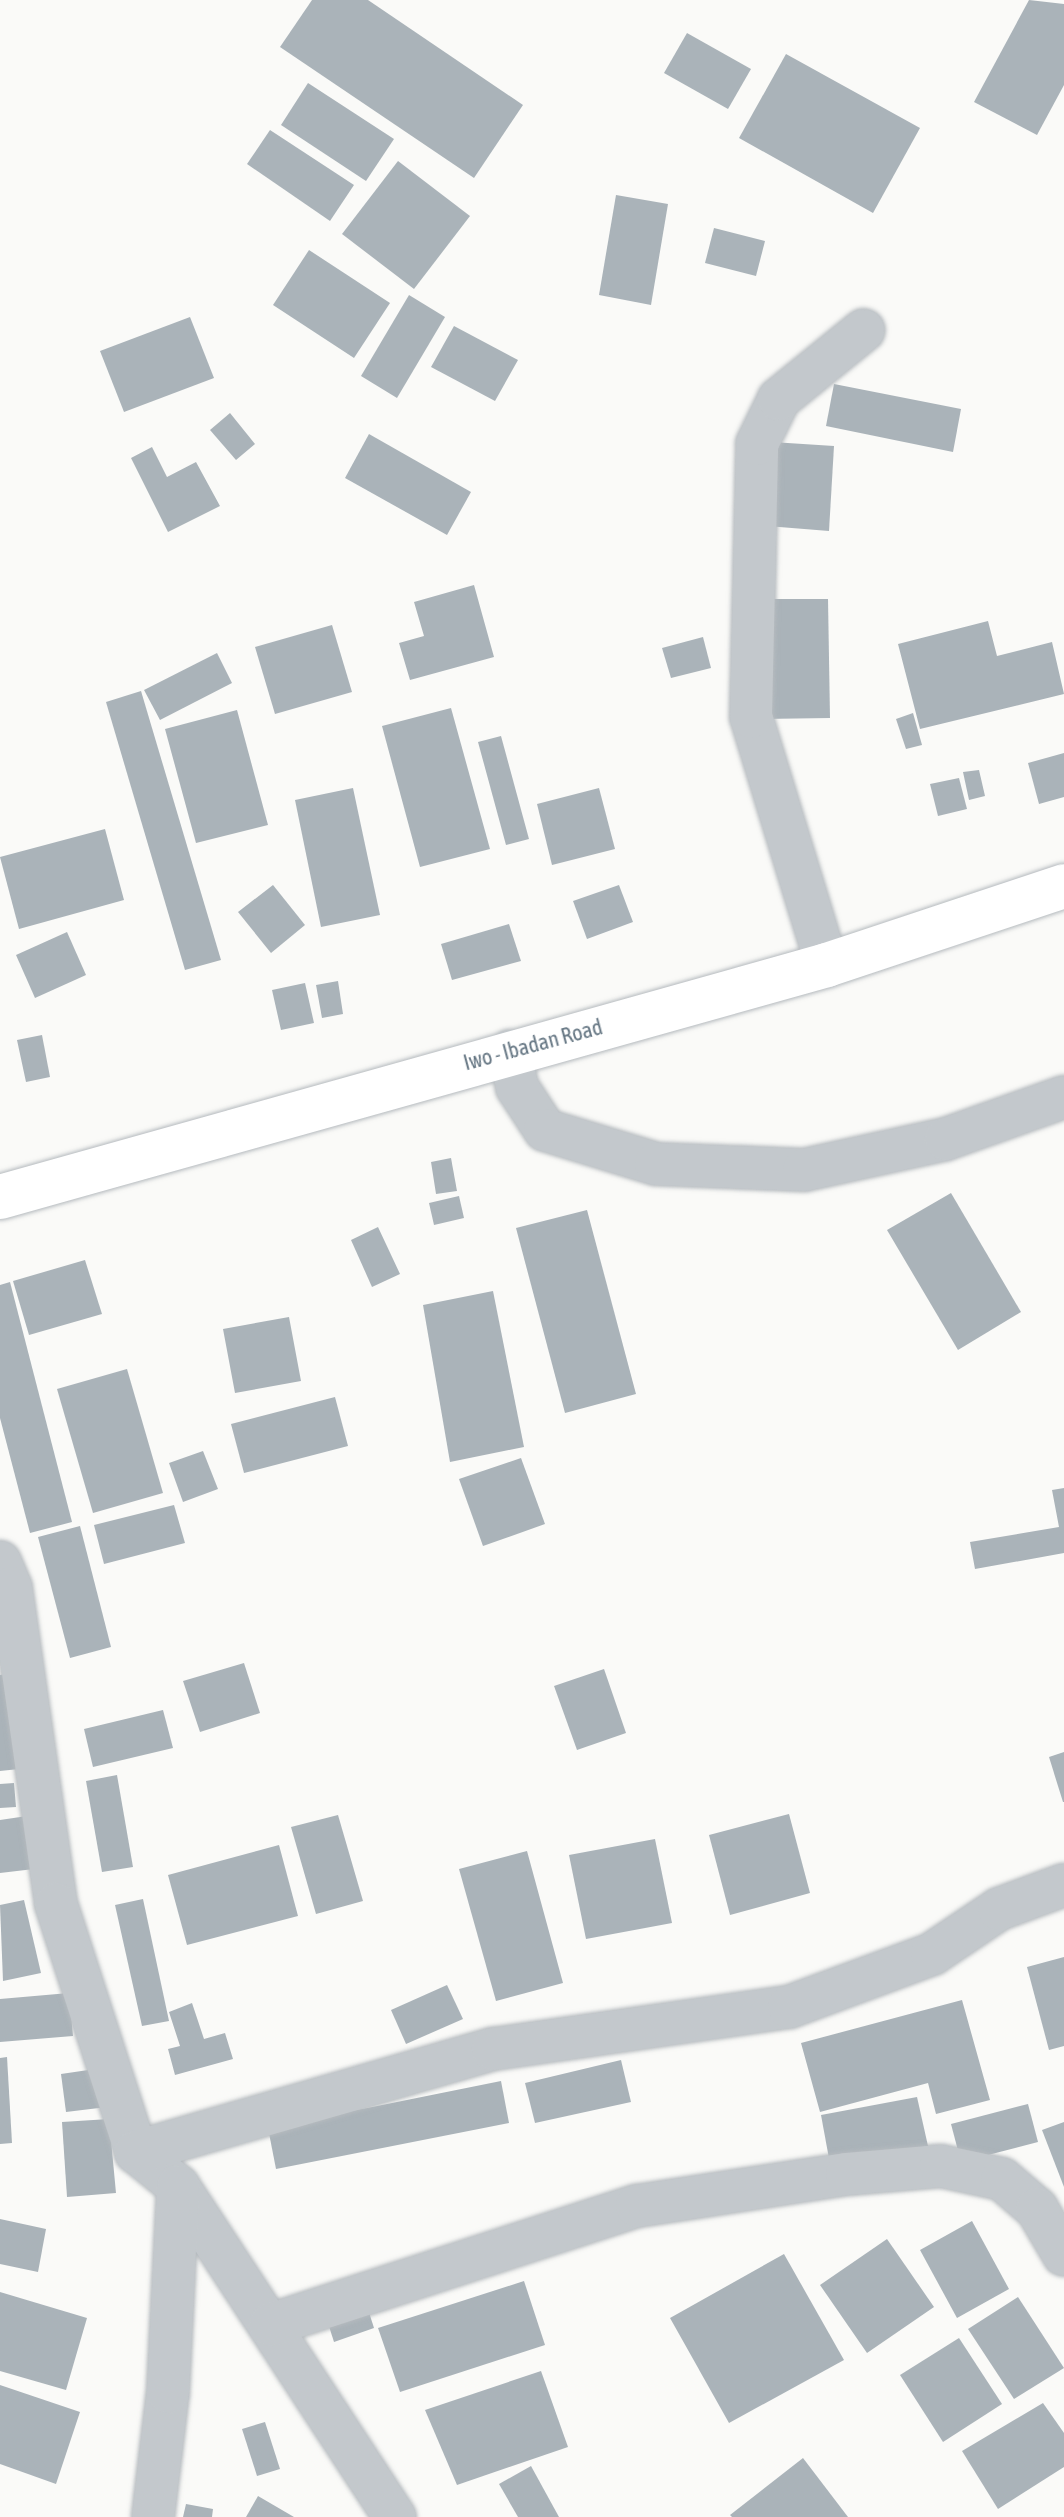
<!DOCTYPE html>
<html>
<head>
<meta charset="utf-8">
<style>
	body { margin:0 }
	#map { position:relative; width:1064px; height:2517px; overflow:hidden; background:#fafaf8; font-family:"Asap Condensed",sans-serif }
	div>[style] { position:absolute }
	.building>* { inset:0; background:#aab3b9 }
	.roads { filter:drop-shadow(0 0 2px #b5babe) drop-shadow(0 0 2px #b5babe) }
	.minor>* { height:42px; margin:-21px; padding:0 21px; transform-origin:21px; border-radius:21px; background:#c3c8cc }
	.major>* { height:44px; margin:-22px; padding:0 22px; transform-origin:22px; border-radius:22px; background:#fff }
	span { translate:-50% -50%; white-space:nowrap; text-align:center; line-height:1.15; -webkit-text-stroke:8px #fff; paint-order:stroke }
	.street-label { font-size:22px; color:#657683 }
</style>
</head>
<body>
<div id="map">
	<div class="building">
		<i style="clip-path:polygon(312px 0,368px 0,523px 105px,474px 178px,280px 47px)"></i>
		<i style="clip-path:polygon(1029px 0,1064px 4px,1064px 85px,1037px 135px,974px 102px)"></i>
		<i style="clip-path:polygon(687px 33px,751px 69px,728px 109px,664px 73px)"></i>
		<i style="clip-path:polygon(786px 54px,920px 128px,873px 213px,739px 138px)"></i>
		<i style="clip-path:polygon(308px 83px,394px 139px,366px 181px,281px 125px)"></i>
		<i style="clip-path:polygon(270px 130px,354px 185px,330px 221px,247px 164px)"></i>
		<i style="clip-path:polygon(398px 161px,470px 216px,414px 289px,342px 234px)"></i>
		<i style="clip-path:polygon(616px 195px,668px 204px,651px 305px,599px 295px)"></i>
		<i style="clip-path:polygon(714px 228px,765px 241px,756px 276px,705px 263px)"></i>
		<i style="clip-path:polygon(309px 250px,390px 303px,354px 358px,273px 305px)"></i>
		<i style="clip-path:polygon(409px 295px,445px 317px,397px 398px,361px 376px)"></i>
		<i style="clip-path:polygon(190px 317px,214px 378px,124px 412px,100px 351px)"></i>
		<i style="clip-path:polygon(454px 326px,518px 360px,495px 401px,431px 367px)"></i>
		<i style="clip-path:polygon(834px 384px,961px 409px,953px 452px,826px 426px)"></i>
		<i style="clip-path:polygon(230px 413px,255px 444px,236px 460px,210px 430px)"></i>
		<i style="clip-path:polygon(369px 434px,471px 492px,447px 535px,345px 478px)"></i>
		<i style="clip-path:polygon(772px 442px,834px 446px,829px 531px,767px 526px)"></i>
		<i style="clip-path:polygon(152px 447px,167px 477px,196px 462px,220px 506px,168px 532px,131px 458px)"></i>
		<i style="clip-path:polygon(474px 585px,494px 657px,410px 680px,399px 643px,424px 636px,414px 602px)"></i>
		<i style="clip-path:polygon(758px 599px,828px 599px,830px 718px,760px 719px)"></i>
		<i style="clip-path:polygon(988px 621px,997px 656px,1052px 642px,1064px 694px,920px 729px,898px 644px)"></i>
		<i style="clip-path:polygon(332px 625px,352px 692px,275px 714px,255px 647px)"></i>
		<i style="clip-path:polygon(703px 637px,711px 668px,671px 678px,662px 648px)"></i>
		<i style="clip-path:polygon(217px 653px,232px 683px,160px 720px,144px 690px)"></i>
		<i style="clip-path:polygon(141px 691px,221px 960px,185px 970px,106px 702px)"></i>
		<i style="clip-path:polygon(451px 708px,490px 849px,420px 867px,382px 726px)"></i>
		<i style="clip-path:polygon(237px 710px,268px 825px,196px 843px,165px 729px)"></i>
		<i style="clip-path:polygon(913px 713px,922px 745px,906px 749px,896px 719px)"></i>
		<i style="clip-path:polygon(501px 736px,529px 839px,506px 845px,478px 742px)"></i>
		<i style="clip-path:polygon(1064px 753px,1064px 797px,1039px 804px,1028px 763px)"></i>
		<i style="clip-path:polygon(979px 770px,985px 796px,969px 800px,963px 772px)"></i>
		<i style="clip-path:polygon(959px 778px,967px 809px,938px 816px,930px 784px)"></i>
		<i style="clip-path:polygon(353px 788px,380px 915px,321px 927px,295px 800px)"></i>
		<i style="clip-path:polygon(599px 788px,615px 849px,552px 865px,537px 804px)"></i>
		<i style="clip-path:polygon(105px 829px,124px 900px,19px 929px,0 857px)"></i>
		<i style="clip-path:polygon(273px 885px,305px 925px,271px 953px,238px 912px)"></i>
		<i style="clip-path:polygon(619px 885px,633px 922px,587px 939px,573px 901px)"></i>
		<i style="clip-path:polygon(509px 924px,521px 961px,452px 980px,441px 944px)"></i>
		<i style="clip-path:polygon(67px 932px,86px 975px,35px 998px,16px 955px)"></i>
		<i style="clip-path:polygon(338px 981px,343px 1014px,322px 1018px,316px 985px)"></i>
		<i style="clip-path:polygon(305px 983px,314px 1023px,281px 1030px,272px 990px)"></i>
		<i style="clip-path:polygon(42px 1035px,50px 1077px,26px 1082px,17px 1040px)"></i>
		<i style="clip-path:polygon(451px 1158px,457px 1191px,436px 1194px,431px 1162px)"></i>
		<i style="clip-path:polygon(951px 1193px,1021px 1312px,958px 1350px,887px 1230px)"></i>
		<i style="clip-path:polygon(459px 1196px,464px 1218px,434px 1225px,429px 1203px)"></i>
		<i style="clip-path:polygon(587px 1210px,636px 1394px,565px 1413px,516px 1228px)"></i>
		<i style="clip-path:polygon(378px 1227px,400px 1274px,372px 1287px,351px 1240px)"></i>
		<i style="clip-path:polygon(85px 1260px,102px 1314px,29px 1335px,13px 1281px)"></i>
		<i style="clip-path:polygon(10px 1282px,72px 1522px,30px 1533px,0 1418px,0 1285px)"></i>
		<i style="clip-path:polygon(493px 1291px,524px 1447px,450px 1462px,423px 1305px)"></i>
		<i style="clip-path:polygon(289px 1317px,301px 1381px,235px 1393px,223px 1329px)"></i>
		<i style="clip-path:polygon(127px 1369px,163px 1493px,93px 1513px,57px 1389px)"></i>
		<i style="clip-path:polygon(335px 1397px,348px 1446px,244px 1473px,231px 1424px)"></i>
		<i style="clip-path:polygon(203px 1451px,218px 1489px,183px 1502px,169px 1463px)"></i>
		<i style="clip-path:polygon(521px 1458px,545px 1524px,483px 1546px,459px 1479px)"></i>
		<i style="clip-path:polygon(1064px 1488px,1064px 1553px,975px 1569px,970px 1542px,1059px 1527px,1052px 1490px)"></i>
		<i style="clip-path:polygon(174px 1505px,185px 1543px,104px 1564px,94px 1525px)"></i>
		<i style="clip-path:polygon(80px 1526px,111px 1647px,70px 1658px,38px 1537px)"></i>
		<i style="clip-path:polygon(244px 1663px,260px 1713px,200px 1732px,183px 1681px)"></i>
		<i style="clip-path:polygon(604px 1669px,626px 1733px,577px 1750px,554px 1686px)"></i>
		<i style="clip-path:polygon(7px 1674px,19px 1769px,0 1771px,0 1675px)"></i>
		<i style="clip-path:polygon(163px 1710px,173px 1748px,93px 1767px,84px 1729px)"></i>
		<i style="clip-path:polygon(1064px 1752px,1064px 1802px,1063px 1802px,1049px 1757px)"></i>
		<i style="clip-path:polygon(117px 1775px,133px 1867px,102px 1872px,86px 1781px)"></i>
		<i style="clip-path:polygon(14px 1783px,16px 1807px,0 1808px,0 1784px)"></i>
		<i style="clip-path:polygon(789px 1814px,810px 1893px,730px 1915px,709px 1835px)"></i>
		<i style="clip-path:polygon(338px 1815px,363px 1901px,316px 1914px,291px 1827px)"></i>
		<i style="clip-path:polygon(27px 1816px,34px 1869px,0 1873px,0 1820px)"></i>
		<i style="clip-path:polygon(655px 1839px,672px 1923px,586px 1939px,569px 1855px)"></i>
		<i style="clip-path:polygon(279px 1845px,298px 1916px,187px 1945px,168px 1875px)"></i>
		<i style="clip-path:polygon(527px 1851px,563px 1983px,496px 2001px,459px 1869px)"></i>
		<i style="clip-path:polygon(143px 1899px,169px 2021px,142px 2026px,115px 1905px)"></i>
		<i style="clip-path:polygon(24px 1900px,41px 1973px,3px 1981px,0 1905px)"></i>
		<i style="clip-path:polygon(1064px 1957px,1064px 2046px,1049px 2050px,1027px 1967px)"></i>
		<i style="clip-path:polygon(447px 1985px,463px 2019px,406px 2044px,391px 2010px)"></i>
		<i style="clip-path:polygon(69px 1993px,73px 2036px,0 2042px,0 1999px)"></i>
		<i style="clip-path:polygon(962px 2000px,990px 2100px,936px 2114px,928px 2083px,820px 2112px,801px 2043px)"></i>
		<i style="clip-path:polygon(192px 2003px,204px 2039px,225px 2033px,233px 2059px,175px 2075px,168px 2049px,180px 2046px,169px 2012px)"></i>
		<i style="clip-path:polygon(7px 2057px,12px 2143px,0 2144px,0 2058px)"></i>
		<i style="clip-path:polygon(621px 2060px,631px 2102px,535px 2123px,525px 2083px)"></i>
		<i style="clip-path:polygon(102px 2068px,107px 2107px,66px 2112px,61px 2074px)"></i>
		<i style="clip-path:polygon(501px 2081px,509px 2123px,276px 2169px,268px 2128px)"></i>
		<i style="clip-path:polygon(917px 2097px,928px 2146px,830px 2164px,821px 2115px)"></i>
		<i style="clip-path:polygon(1028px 2104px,1038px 2142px,961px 2162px,951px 2124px)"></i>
		<i style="clip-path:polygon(109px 2119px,116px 2193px,67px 2197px,62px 2122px)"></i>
		<i style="clip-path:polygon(1064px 2122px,1064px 2187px,1042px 2130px)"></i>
		<i style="clip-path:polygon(0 2219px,46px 2229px,38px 2272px,0 2264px)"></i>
		<i style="clip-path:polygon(972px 2221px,1009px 2289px,957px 2318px,920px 2250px)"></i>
		<i style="clip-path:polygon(887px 2239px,934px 2307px,867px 2353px,820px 2285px)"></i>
		<i style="clip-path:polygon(784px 2254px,844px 2360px,729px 2423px,670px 2318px)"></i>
		<i style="clip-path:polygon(524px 2281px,545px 2345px,400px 2392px,378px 2328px)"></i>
		<i style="clip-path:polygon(0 2292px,87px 2318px,66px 2390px,0 2371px)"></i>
		<i style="clip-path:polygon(1018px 2297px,1064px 2368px,1014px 2399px,968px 2329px)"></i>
		<i style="clip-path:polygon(367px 2306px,374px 2328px,334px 2342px,327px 2320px)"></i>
		<i style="clip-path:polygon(959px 2338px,1002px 2404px,943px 2442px,900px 2375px)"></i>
		<i style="clip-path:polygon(541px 2371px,568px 2447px,457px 2485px,425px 2410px)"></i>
		<i style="clip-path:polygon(0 2385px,80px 2412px,56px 2484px,0 2464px)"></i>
		<i style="clip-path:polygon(1043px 2403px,1064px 2433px,1064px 2467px,998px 2509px,962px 2451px)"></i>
		<i style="clip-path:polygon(265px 2422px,280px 2469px,257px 2476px,242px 2429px)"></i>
		<i style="clip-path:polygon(803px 2458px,848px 2517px,732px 2517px,730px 2515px)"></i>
		<i style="clip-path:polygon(531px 2466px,559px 2517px,518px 2517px,499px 2484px)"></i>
		<i style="clip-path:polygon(258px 2496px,294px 2517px,246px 2517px)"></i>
		<i style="clip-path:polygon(186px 2504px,213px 2509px,212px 2517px,183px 2517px)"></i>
	</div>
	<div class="roads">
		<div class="minor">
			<i style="left:827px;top:965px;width:259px;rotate:-107deg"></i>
			<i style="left:751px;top:717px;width:273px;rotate:-88.7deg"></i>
			<i style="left:757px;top:444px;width:50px;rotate:-63.9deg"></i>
			<i style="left:779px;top:399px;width:109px;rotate:-39.1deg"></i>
			<i style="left:510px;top:1051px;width:37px;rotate:79deg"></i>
			<i style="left:517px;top:1087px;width:51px;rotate:56.9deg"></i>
			<i style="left:545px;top:1130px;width:116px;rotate:17deg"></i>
			<i style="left:656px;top:1164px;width:148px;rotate:2.3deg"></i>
			<i style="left:804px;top:1170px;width:145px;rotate:-12.3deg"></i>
			<i style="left:946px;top:1139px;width:125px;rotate:-19.6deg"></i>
			<i style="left:0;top:1562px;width:28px;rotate:67deg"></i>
			<i style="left:11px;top:1588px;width:319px;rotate:81.9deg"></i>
			<i style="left:56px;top:1904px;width:261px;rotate:72.1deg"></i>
			<i style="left:136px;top:2152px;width:54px;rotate:39deg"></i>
			<i style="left:178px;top:2186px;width:396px;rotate:56.8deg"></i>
			<i style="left:136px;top:2152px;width:372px;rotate:-16.1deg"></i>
			<i style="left:493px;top:2049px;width:299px;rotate:-8.1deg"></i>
			<i style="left:789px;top:2007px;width:153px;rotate:-20.3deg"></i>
			<i style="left:932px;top:1954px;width:81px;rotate:-33.9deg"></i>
			<i style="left:999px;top:1909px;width:69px;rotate:-20.3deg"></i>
			<i style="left:270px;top:2325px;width:386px;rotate:-18deg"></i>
			<i style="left:637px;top:2206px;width:212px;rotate:-8.7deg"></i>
			<i style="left:847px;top:2174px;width:94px;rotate:-4.9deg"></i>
			<i style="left:941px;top:2166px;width:62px;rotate:12deg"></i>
			<i style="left:1002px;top:2179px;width:46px;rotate:40.6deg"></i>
			<i style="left:1037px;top:2209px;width:53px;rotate:59.6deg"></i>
			<i style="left:153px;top:2517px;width:126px;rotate:-83.2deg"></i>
			<i style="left:168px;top:2392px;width:206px;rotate:-87.2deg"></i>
		</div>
		<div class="major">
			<i style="left:0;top:1197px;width:859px;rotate:-15.67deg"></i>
			<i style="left:827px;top:965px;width:250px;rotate:-18.4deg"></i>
		</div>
	</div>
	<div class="street-label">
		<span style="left:533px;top:1045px;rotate:-15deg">Iwo - Ibadan Road</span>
	</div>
</div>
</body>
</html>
